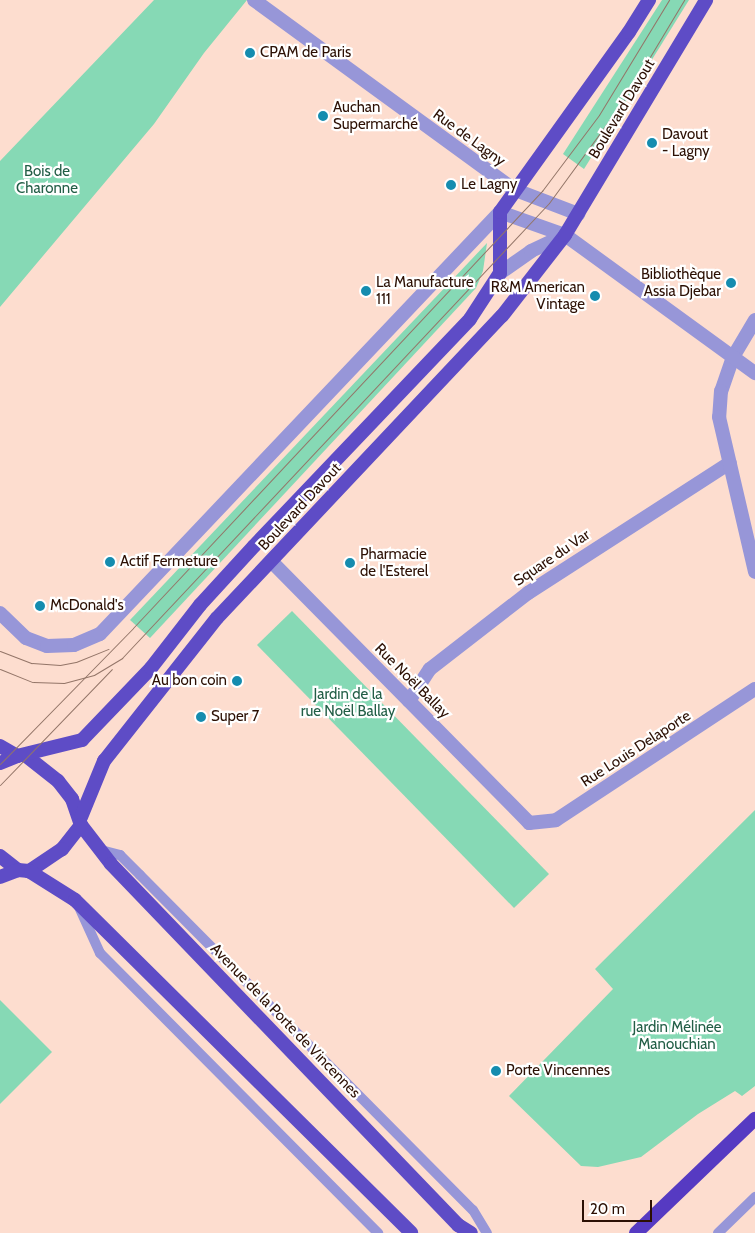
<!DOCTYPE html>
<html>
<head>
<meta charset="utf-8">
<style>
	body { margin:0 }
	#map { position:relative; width:755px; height:1233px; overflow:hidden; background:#fdddcf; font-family:Cabin,sans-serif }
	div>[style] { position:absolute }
	.green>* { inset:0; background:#86d9b5 }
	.service>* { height:10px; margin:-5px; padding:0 5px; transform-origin:5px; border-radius:5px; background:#9796d8 }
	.pedestrian>* { height:14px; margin:-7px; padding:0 7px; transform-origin:7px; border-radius:7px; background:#9796d8 }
	.minor>* { height:14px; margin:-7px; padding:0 7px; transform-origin:7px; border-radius:7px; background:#9796d8 }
	.primary>* { height:14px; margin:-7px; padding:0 7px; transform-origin:7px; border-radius:7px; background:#5e4cc6 }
	.trunk>* { height:14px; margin:-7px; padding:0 7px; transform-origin:7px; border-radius:7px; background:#563ac2 }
	.tram>* { height:1px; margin:-0.5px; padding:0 0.5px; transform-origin:0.5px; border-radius:0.5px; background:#937568 }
	.dots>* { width:14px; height:14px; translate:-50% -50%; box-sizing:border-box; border:2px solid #fff; border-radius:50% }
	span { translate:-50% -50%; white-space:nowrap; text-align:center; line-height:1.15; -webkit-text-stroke:4.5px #fff; paint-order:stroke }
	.poi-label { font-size:15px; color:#2c1004 }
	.left { translate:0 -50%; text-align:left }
	.right { translate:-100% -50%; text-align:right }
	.street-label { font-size:15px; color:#2c1004 }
	.park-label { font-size:15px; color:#225e46 }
	.scale { position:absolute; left:582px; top:1200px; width:70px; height:22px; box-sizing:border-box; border:2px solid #2c1004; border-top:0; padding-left:6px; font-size:15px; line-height:18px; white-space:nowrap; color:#2c1004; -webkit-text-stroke:4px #fff; paint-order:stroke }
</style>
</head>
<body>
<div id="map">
	<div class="green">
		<i style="clip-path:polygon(154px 0,247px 0,204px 53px,154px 124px,0 307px,0 161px)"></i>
		<i style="clip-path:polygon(662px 0,689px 0,584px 169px,563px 154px)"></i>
		<i style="clip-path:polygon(487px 243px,483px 271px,476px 288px,150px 638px,130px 620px)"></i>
		<i style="clip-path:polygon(292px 611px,549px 874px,514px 908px,257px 645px)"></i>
		<i style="clip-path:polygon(755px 810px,755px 1086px,742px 1096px,735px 1091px,698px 1114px,641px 1157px,598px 1167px,581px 1166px,509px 1096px,613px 989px,595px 969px)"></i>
		<i style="clip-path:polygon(0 1000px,52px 1052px,0 1104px)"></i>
	</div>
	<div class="service">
		<i style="left:101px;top:850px;width:20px;rotate:15deg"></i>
		<i style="left:120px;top:855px;width:28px;rotate:45deg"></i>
		<i style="left:140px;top:875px;width:472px;rotate:45.2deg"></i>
		<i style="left:473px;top:1210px;width:27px;rotate:59deg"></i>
		<i style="left:79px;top:907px;width:51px;rotate:65.5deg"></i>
		<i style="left:100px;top:953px;width:395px;rotate:45.2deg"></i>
		<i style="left:718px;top:1233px;width:52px;rotate:-44.2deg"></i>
	</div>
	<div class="pedestrian">
		<i style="left:409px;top:701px;width:38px;rotate:-57deg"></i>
		<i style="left:430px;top:669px;width:124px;rotate:-37.8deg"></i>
		<i style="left:528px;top:593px;width:240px;rotate:-32.8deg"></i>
	</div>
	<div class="minor">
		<i style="left:254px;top:0;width:321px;rotate:36.1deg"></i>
		<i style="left:513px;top:189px;width:70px;rotate:21deg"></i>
		<i style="left:500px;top:273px;width:38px;rotate:-35deg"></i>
		<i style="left:531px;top:251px;width:38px;rotate:-25deg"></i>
		<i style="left:755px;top:320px;width:43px;rotate:120.7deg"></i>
		<i style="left:733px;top:357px;width:36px;rotate:109deg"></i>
		<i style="left:721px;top:391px;width:26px;rotate:94deg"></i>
		<i style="left:719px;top:417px;width:159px;rotate:76.9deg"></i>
		<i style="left:271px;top:561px;width:368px;rotate:45.4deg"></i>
		<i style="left:529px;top:823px;width:27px;rotate:-6deg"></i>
		<i style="left:556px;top:820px;width:238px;rotate:-33.4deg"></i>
		<i style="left:0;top:613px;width:36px;rotate:44deg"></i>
		<i style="left:26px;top:638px;width:22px;rotate:21deg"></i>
		<i style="left:47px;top:646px;width:27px;rotate:-2deg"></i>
		<i style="left:74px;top:645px;width:28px;rotate:-23deg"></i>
		<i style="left:100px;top:634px;width:581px;rotate:-46.53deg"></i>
		<i style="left:500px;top:212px;width:69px;rotate:19.5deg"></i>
		<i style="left:565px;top:235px;width:235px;rotate:36deg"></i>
	</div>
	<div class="primary">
		<i style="left:0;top:746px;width:20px;rotate:30deg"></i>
		<i style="left:25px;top:755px;width:42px;rotate:38.2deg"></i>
		<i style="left:58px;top:781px;width:23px;rotate:52deg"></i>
		<i style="left:72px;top:799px;width:28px;rotate:71deg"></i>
		<i style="left:81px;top:825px;width:31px;rotate:128deg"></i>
		<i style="left:62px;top:849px;width:40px;rotate:146deg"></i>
		<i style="left:0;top:763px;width:18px;rotate:-22deg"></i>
		<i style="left:17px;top:756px;width:67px;rotate:-13.8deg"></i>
		<i style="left:82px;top:740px;width:100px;rotate:-46.2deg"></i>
		<i style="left:151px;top:668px;width:80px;rotate:-52.1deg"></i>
		<i style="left:200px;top:605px;width:80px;rotate:-47.5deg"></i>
		<i style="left:254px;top:546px;width:313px;rotate:-46.4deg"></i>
		<i style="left:470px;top:319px;width:55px;rotate:-56.9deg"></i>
		<i style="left:500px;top:273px;width:61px;rotate:-90deg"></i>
		<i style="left:500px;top:212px;width:221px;rotate:-54.4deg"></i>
		<i style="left:629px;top:32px;width:38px;rotate:-58deg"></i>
		<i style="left:81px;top:817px;width:61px;rotate:-67.7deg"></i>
		<i style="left:104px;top:761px;width:182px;rotate:-51.7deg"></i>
		<i style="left:217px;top:618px;width:415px;rotate:-46.7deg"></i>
		<i style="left:502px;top:316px;width:103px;rotate:-52.1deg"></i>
		<i style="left:565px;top:235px;width:274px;rotate:-59deg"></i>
		<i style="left:81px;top:825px;width:49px;rotate:52.4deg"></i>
		<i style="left:111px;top:864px;width:501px;rotate:46.13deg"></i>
		<i style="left:458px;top:1225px;width:15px;rotate:32deg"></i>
		<i style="left:0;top:856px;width:23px;rotate:38deg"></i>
		<i style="left:18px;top:870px;width:11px;rotate:5deg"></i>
		<i style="left:29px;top:871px;width:54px;rotate:32.2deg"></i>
		<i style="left:75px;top:900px;width:473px;rotate:44.7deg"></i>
		<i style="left:0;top:877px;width:19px;rotate:-21deg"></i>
	</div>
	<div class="trunk">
		<i style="left:636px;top:1233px;width:165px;rotate:-43.8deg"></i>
	</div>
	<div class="tram">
		<i style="left:0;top:651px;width:34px;rotate:21deg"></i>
		<i style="left:32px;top:663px;width:28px;rotate:4deg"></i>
		<i style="left:60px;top:665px;width:16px;rotate:-11deg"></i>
		<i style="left:76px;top:662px;width:35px;rotate:-22deg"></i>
		<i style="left:0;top:669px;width:35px;rotate:22deg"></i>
		<i style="left:33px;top:682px;width:31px;rotate:2deg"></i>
		<i style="left:64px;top:683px;width:31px;rotate:-15deg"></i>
		<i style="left:94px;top:675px;width:33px;rotate:-31deg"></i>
		<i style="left:122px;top:658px;width:624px;rotate:-46.82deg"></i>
		<i style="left:549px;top:203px;width:127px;rotate:-53.9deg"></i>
		<i style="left:624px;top:100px;width:117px;rotate:-59deg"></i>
		<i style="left:0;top:764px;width:190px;rotate:-45.6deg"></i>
		<i style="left:133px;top:628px;width:599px;rotate:-46.9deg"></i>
		<i style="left:542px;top:191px;width:95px;rotate:-53.1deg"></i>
		<i style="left:599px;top:115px;width:135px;rotate:-58.7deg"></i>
		<i style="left:0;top:785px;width:161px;rotate:-46deg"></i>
	</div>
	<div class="dots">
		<i style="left:250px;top:53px;background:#158caf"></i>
		<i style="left:323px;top:116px;background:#158caf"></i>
		<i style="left:652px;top:143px;background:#158caf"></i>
		<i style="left:451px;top:185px;background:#158caf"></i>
		<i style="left:731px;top:283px;background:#158caf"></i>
		<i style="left:366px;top:291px;background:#158caf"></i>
		<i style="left:595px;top:296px;background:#158caf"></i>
		<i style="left:110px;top:562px;background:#158caf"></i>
		<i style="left:350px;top:563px;background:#158caf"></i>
		<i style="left:40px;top:606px;background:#158caf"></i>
		<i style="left:237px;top:681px;background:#158caf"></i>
		<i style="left:201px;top:717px;background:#158caf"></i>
		<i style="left:496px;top:1071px;background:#158caf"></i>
	</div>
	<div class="poi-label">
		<span class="left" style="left:260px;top:53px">CPAM de Paris</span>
		<span class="left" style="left:333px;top:116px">Auchan<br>Supermarché</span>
		<span class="left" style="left:662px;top:143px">Davout<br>- Lagny</span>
		<span class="left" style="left:461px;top:185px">Le Lagny</span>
		<span class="right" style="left:721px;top:283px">Bibliothèque<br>Assia Djebar</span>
		<span class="left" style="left:376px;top:291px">La Manufacture<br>111</span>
		<span class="right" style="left:585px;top:296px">R&amp;M American<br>Vintage</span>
		<span class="left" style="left:360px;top:563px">Pharmacie<br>de l'Esterel</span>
		<span class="left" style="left:120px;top:562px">Actif Fermeture</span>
		<span class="left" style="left:50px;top:606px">McDonald's</span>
		<span class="right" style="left:227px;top:681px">Au bon coin</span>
		<span class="left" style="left:211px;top:717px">Super 7</span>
		<span class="left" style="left:506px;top:1071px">Porte Vincennes</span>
	</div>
	<div class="street-label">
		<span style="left:622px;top:109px;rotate:-59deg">Boulevard Davout</span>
		<span style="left:469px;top:138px;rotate:36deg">Rue de Lagny</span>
		<span style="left:300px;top:507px;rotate:-47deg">Boulevard Davout</span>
		<span style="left:552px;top:558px;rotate:-34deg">Square du Var</span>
		<span style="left:412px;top:681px;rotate:45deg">Rue Noël Ballay</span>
		<span style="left:636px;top:749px;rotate:-33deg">Rue Louis Delaporte</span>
		<span style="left:285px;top:1021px;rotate:46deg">Avenue de la Porte de Vincennes</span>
	</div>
	<div class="park-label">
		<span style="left:47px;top:180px">Bois de<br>Charonne</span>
		<span style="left:348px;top:703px">Jardin de la<br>rue Noël Ballay</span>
		<span style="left:677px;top:1036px">Jardin Mélinée<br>Manouchian</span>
	</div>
	<div class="scale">20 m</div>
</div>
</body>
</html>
